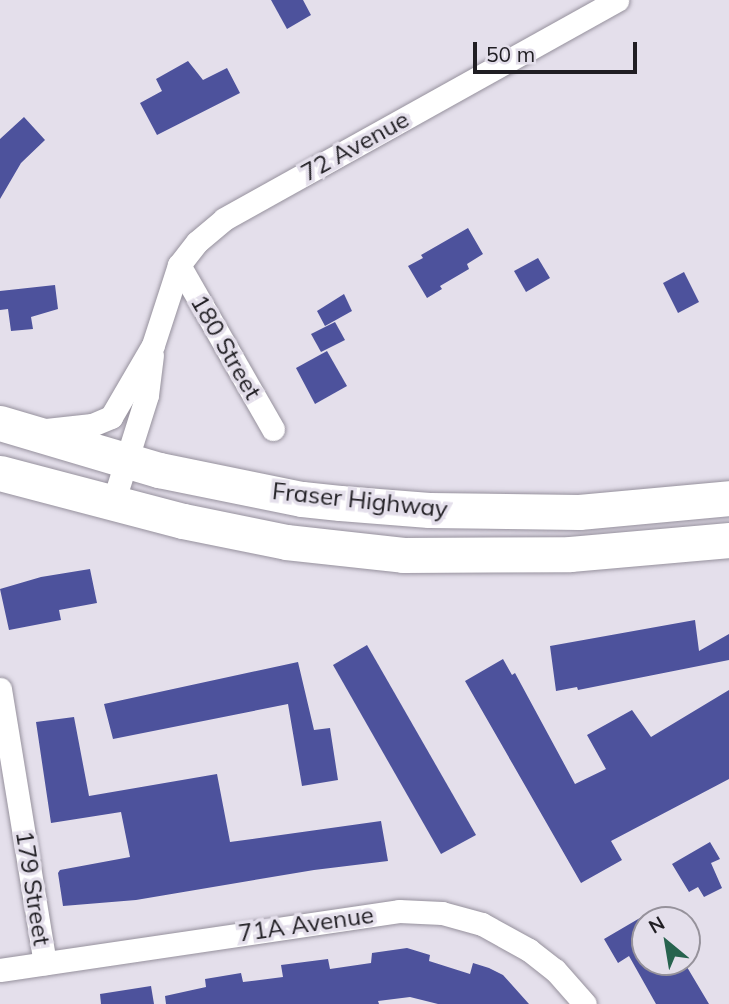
<!DOCTYPE html>
<html>
<head>
<meta charset="utf-8">
<style>
	body { margin:0 }
	#map { position:relative; width:729px; height:1004px; overflow:hidden; background:#e4dfeb; font-family:Mulish,sans-serif }
	div>[style] { position:absolute }
	.building>* { inset:0; background:#4d529c }
	.roads { filter:drop-shadow(0 0 2px #96919d) drop-shadow(0 0 2px #96919d) }
	.minor>* { height:23px; margin:-11.5px; padding:0 11.5px; transform-origin:11.5px; border-radius:11.5px; background:#fff }
	.primary>* { height:35px; margin:-17.5px; padding:0 17.5px; transform-origin:17.5px; border-radius:17.5px; background:#fff }
	span { translate:-50% -50%; white-space:nowrap; text-align:center; line-height:1.15; -webkit-text-stroke:7px #e4dfeb; paint-order:stroke }
	.street-label { font-size:24px; color:#201e23 }
	.north { position:absolute; left:631px; top:906px; width:70px; height:70px; box-sizing:border-box; background:#e4dfeb; border:2px solid #96929b; border-radius:50%; rotate:330deg; font-size:19px; font-weight:700; line-height:28px; text-align:center; color:#201e23 }
	.north::after { content:''; display:block; margin:auto; width:24px; height:32px; background:#27634e; clip-path:polygon(50% 0,100% 100%,50% 72%,0 100%) }
	.scale { position:absolute; left:473px; top:42px; width:164px; height:32px; box-sizing:border-box; border:4px solid #201e23; border-top:0; padding-left:9px; font-size:21px; line-height:24px; white-space:nowrap; color:#201e23; -webkit-text-stroke:5px #e4dfeb; paint-order:stroke }
</style>
</head>
<body>
<div id="map">
	<div class="building">
		<i style="clip-path:polygon(271px 0,303px 0,311px 15px,287px 29px)"></i>
		<i style="clip-path:polygon(188px 61px,203px 80px,227px 68px,240px 93px,157px 135px,140px 103px,162px 91px,156px 79px)"></i>
		<i style="clip-path:polygon(24px 117px,45px 140px,21px 163px,0 199px,0 139px)"></i>
		<i style="clip-path:polygon(468px 228px,483px 254px,467px 264px,469px 269px,440px 286px,442px 289px,427px 298px,408px 266px,423px 258px,421px 255px)"></i>
		<i style="clip-path:polygon(538px 258px,550px 278px,526px 292px,514px 271px)"></i>
		<i style="clip-path:polygon(684px 272px,699px 302px,678px 313px,663px 283px)"></i>
		<i style="clip-path:polygon(55px 285px,58px 309px,31px 317px,33px 329px,11px 331px,8px 309px,0 310px,0 291px)"></i>
		<i style="clip-path:polygon(344px 294px,352px 311px,325px 326px,317px 311px)"></i>
		<i style="clip-path:polygon(335px 322px,345px 340px,321px 352px,311px 334px)"></i>
		<i style="clip-path:polygon(327px 351px,347px 386px,315px 404px,296px 368px)"></i>
		<i style="clip-path:polygon(90px 569px,97px 603px,59px 610px,61px 620px,9px 630px,0 589px,41px 577px)"></i>
		<i style="clip-path:polygon(695px 620px,699px 651px,729px 634px,729px 660px,578px 690px,577px 687px,556px 691px,550px 646px)"></i>
		<i style="clip-path:polygon(367px 645px,476px 835px,441px 854px,333px 665px)"></i>
		<i style="clip-path:polygon(503px 659px,512px 675px,515px 673px,575px 784px,606px 769px,587px 735px,632px 710px,651px 737px,729px 690px,729px 779px,611px 841px,622px 860px,581px 883px,465px 681px)"></i>
		<i style="clip-path:polygon(298px 662px,314px 730px,330px 728px,338px 780px,302px 786px,288px 704px,113px 739px,104px 704px)"></i>
		<i style="clip-path:polygon(74px 717px,89px 796px,217px 774px,230px 842px,381px 821px,388px 861px,314px 870px,136px 900px,63px 906px,58px 873px,60px 870px,130px 857px,121px 812px,51px 823px,36px 722px)"></i>
		<i style="clip-path:polygon(710px 842px,720px 859px,711px 863px,722px 888px,704px 897px,698px 887px,689px 892px,672px 864px)"></i>
		<i style="clip-path:polygon(645px 915px,645px 962px,684px 962px,709px 1004px,656px 1004px,629px 956px,618px 963px,604px 939px)"></i>
		<i style="clip-path:polygon(407px 948px,430px 955px,429px 961px,470px 974px,473px 963px,489px 968px,503px 975px,529px 1004px,438px 1004px,410px 997px,378px 1001px,379px 1004px,166px 1004px,165px 996px,206px 987px,205px 979px,241px 973px,243px 982px,283px 977px,281px 965px,328px 959px,330px 969px,371px 963px,372px 953px)"></i>
		<i style="clip-path:polygon(151px 986px,154px 1004px,101px 1004px,100px 994px)"></i>
	</div>
	<div class="roads">
		<div class="minor">
			<i style="left:179px;top:265px;width:189px;rotate:60.2deg"></i>
			<i style="left:46px;top:430px;width:46px;rotate:-6.2deg"></i>
			<i style="left:92px;top:425px;width:21px;rotate:-23deg"></i>
			<i style="left:111px;top:417px;width:83px;rotate:-59.7deg"></i>
			<i style="left:153px;top:345px;width:84px;rotate:-72deg"></i>
			<i style="left:179px;top:265px;width:29px;rotate:-52deg"></i>
			<i style="left:197px;top:242px;width:35px;rotate:-40deg"></i>
			<i style="left:224px;top:219px;width:450px;rotate:-29.1deg"></i>
			<i style="left:113px;top:503px;width:113px;rotate:-72.5deg"></i>
			<i style="left:147px;top:395px;width:40px;rotate:-82.9deg"></i>
			<i style="left:0;top:689px;width:278px;rotate:80.7deg"></i>
			<i style="left:0;top:970px;width:403px;rotate:-8.4deg"></i>
			<i style="left:399px;top:911px;width:43px;rotate:2.7deg"></i>
			<i style="left:442px;top:913px;width:41px;rotate:15.4deg"></i>
			<i style="left:482px;top:924px;width:54px;rotate:29deg"></i>
			<i style="left:529px;top:950px;width:33px;rotate:38deg"></i>
			<i style="left:555px;top:970px;width:45px;rotate:48.6deg"></i>
		</div>
		<div class="primary">
			<i style="left:0;top:423px;width:166px;rotate:16.5deg"></i>
			<i style="left:159px;top:470px;width:146px;rotate:11.5deg"></i>
			<i style="left:302px;top:499px;width:38px;rotate:6deg"></i>
			<i style="left:340px;top:503px;width:89px;rotate:4.5deg"></i>
			<i style="left:429px;top:510px;width:150px;rotate:0.8deg"></i>
			<i style="left:579px;top:512px;width:151px;rotate:-5.3deg"></i>
			<i style="left:0;top:473px;width:189px;rotate:14.7deg"></i>
			<i style="left:183px;top:521px;width:105px;rotate:11.5deg"></i>
			<i style="left:286px;top:542px;width:118px;rotate:6.3deg"></i>
			<i style="left:403px;top:555px;width:167px;rotate:-0.3deg"></i>
			<i style="left:570px;top:554px;width:160px;rotate:-5deg"></i>
		</div>
	</div>
	<div class="street-label">
		<span style="left:355px;top:146px;rotate:-29deg">72 Avenue</span>
		<span style="left:226px;top:347px;rotate:60deg">180 Street</span>
		<span style="left:360px;top:500px;rotate:6deg">Fraser Highway</span>
		<span style="left:33px;top:888px;rotate:81deg">179 Street</span>
		<span style="left:306px;top:924px;rotate:-8deg">71A Avenue</span>
	</div>
	<div class="north">N</div>
	<div class="scale">50 m</div>
</div>
</body>
</html>
